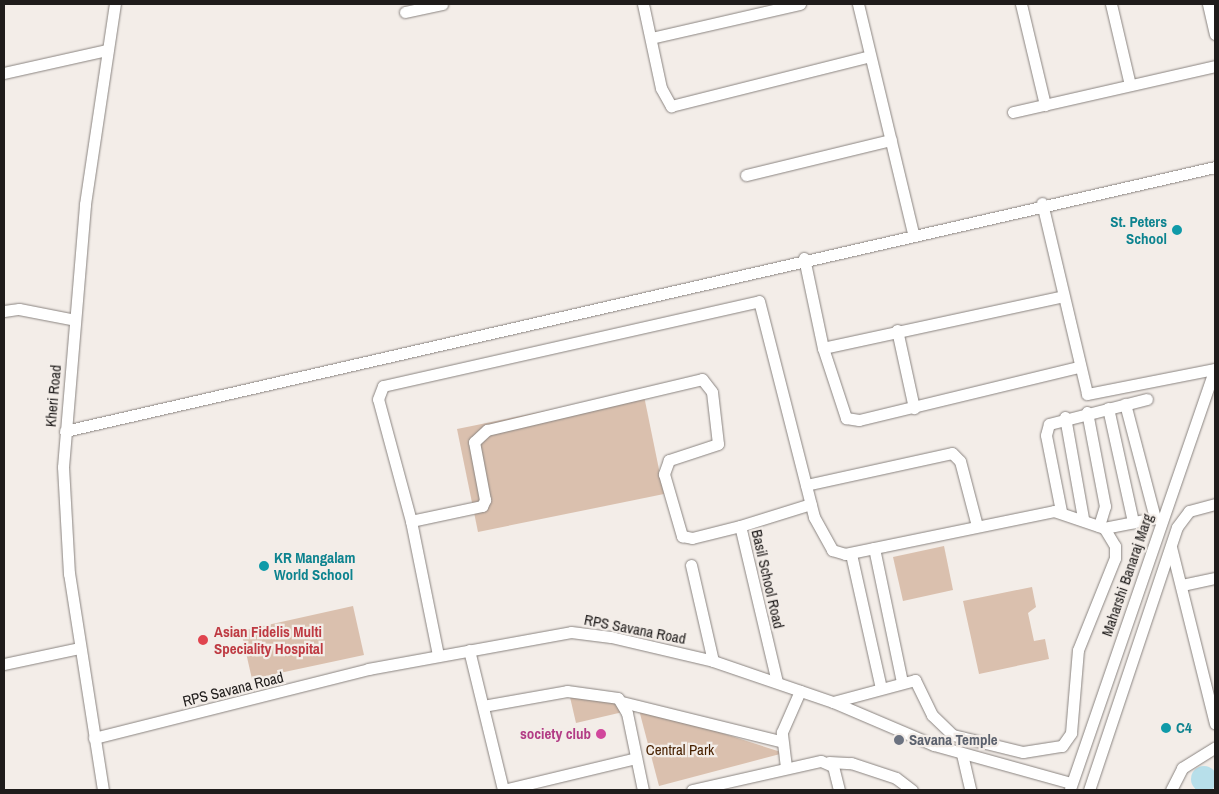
<!DOCTYPE html>
<html>
<head>
<meta charset="utf-8">
<style>
	body { margin:0 }
	#map { position:relative; width:1219px; height:794px; overflow:hidden; background:#f3ede8; font-family:"Archivo Narrow",sans-serif }
	div>[style] { position:absolute }
	.green>* { inset:0; background:#dac0ae }
	.water>* { inset:0; background:#b7dfea }
	.round { border-radius:50% }
	.roads { filter:drop-shadow(0 0 1px #8a8480) drop-shadow(0 0 1px #8a8480) }
	.minor>* { height:11px; margin:-5.5px; padding:0 5.5px; transform-origin:5.5px; border-radius:5.5px; background:#fff }
	.dots>* { width:14px; height:14px; translate:-50% -50%; box-sizing:border-box; border:2px solid #f3ede8; border-radius:50% }
	span { translate:-50% -50%; white-space:nowrap; text-align:center; line-height:1.15; -webkit-text-stroke:4.5px #f3ede8; paint-order:stroke }
	.culture-label { font-size:15px; color:#0d838f; font-weight:700 }
	.right { translate:-100% -50%; text-align:right }
	.left { translate:0 -50%; text-align:left }
	.street-label { font-size:15px; color:#1f1c1b }
	.health-label { font-size:15px; color:#be3a42; font-weight:700 }
	.hotel-label { font-size:15px; color:#b23c85; font-weight:700 }
	.worship-label { font-size:15px; color:#5b616d; font-weight:700 }
	.park-label { font-size:15px; color:#482100 }
	.frame { position:absolute; inset:0; border:5px solid #1f1c1b; pointer-events:none }
</style>
</head>
<body>
<div id="map">
	<div class="green">
		<i style="clip-path:polygon(643px 391px,664px 494px,478px 532px,457px 429px)"></i>
		<i style="clip-path:polygon(944px 546px,953px 590px,903px 601px,893px 557px)"></i>
		<i style="clip-path:polygon(1032px 587px,1036px 607px,1028px 613px,1034px 641px,1045px 639px,1049px 659px,979px 674px,963px 601px)"></i>
		<i style="clip-path:polygon(353px 606px,364px 655px,252px 679px,241px 631px)"></i>
		<i style="clip-path:polygon(570px 697px,620px 703px,623px 712px,576px 723px)"></i>
		<i style="clip-path:polygon(638px 706px,784px 753px,659px 786px)"></i>
	</div>
	<div class="water">
		<i class="round" style="left:1191px;top:766px;width:26px;height:26px"></i>
	</div>
	<div class="roads">
		<div class="minor">
			<i style="left:643px;top:4px;width:86px;rotate:77.9deg"></i>
			<i style="left:661px;top:88px;width:21px;rotate:61deg"></i>
			<i style="left:671px;top:106px;width:205px;rotate:-14.1deg"></i>
			<i style="left:858px;top:4px;width:236px;rotate:76.5deg"></i>
			<i style="left:1021px;top:4px;width:104px;rotate:76.6deg"></i>
			<i style="left:1111px;top:4px;width:83px;rotate:76.8deg"></i>
			<i style="left:1208px;top:4px;width:31px;rotate:77deg"></i>
			<i style="left:405px;top:12px;width:38px;rotate:-12deg"></i>
			<i style="left:651px;top:38px;width:153px;rotate:-12.9deg"></i>
			<i style="left:4px;top:73px;width:106px;rotate:-12.6deg"></i>
			<i style="left:1013px;top:112px;width:207px;rotate:-12.8deg"></i>
			<i style="left:746px;top:175px;width:149px;rotate:-13.6deg"></i>
			<i style="left:1042px;top:203px;width:196px;rotate:76.7deg"></i>
			<i style="left:1087px;top:394px;width:130px;rotate:-11.1deg"></i>
			<i style="left:804px;top:258px;width:92px;rotate:78.1deg"></i>
			<i style="left:823px;top:348px;width:74px;rotate:71.8deg"></i>
			<i style="left:846px;top:418px;width:13px;rotate:9deg"></i>
			<i style="left:859px;top:420px;width:225px;rotate:-13.6deg"></i>
			<i style="left:4px;top:311px;width:15px;rotate:-8deg"></i>
			<i style="left:19px;top:309px;width:57px;rotate:11.1deg"></i>
			<i style="left:897px;top:330px;width:80px;rotate:77.7deg"></i>
			<i style="left:823px;top:348px;width:246px;rotate:-12.2deg"></i>
			<i style="left:1108px;top:408px;width:117px;rotate:77.6deg"></i>
			<i style="left:1087px;top:412px;width:96px;rotate:79.2deg"></i>
			<i style="left:1105px;top:506px;width:21px;rotate:107deg"></i>
			<i style="left:1065px;top:417px;width:103px;rotate:79.9deg"></i>
			<i style="left:65px;top:431px;width:1180px;rotate:-12.93deg"></i>
			<i style="left:806px;top:485px;width:149px;rotate:-12.4deg"></i>
			<i style="left:952px;top:453px;width:11px;rotate:45deg"></i>
			<i style="left:960px;top:461px;width:67px;rotate:75.3deg"></i>
			<i style="left:1061px;top:511px;width:77px;rotate:-101.2deg"></i>
			<i style="left:1046px;top:435px;width:11px;rotate:-75deg"></i>
			<i style="left:1049px;top:424px;width:101px;rotate:-14.3deg"></i>
			<i style="left:411px;top:521px;width:73px;rotate:-11.9deg"></i>
			<i style="left:482px;top:506px;width:7px;rotate:-63deg"></i>
			<i style="left:485px;top:500px;width:59px;rotate:-100.7deg"></i>
			<i style="left:474px;top:442px;width:18px;rotate:-43deg"></i>
			<i style="left:487px;top:430px;width:221px;rotate:-13.3deg"></i>
			<i style="left:702px;top:379px;width:16px;rotate:52deg"></i>
			<i style="left:712px;top:392px;width:52px;rotate:83.4deg"></i>
			<i style="left:718px;top:444px;width:52px;rotate:161.9deg"></i>
			<i style="left:669px;top:460px;width:15px;rotate:110deg"></i>
			<i style="left:664px;top:474px;width:65px;rotate:73.8deg"></i>
			<i style="left:682px;top:536px;width:10px;rotate:11deg"></i>
			<i style="left:692px;top:538px;width:49px;rotate:-14deg"></i>
			<i style="left:1171px;top:547px;width:182px;rotate:76deg"></i>
			<i style="left:874px;top:548px;width:137px;rotate:78.2deg"></i>
			<i style="left:851px;top:554px;width:137px;rotate:77.4deg"></i>
			<i style="left:691px;top:565px;width:98px;rotate:77.1deg"></i>
			<i style="left:1182px;top:585px;width:34px;rotate:-12deg"></i>
			<i style="left:469px;top:650px;width:144px;rotate:76.3deg"></i>
			<i style="left:438px;top:655px;width:137px;rotate:-101.4deg"></i>
			<i style="left:411px;top:521px;width:126px;rotate:-105.1deg"></i>
			<i style="left:378px;top:399px;width:14px;rotate:-69deg"></i>
			<i style="left:383px;top:386px;width:385px;rotate:-12.7deg"></i>
			<i style="left:759px;top:301px;width:223px;rotate:75.7deg"></i>
			<i style="left:814px;top:517px;width:38px;rotate:61deg"></i>
			<i style="left:832px;top:550px;width:14px;rotate:17deg"></i>
			<i style="left:845px;top:554px;width:213px;rotate:-11.6deg"></i>
			<i style="left:1054px;top:511px;width:53px;rotate:18.8deg"></i>
			<i style="left:1104px;top:528px;width:52px;rotate:-11.1deg"></i>
			<i style="left:1155px;top:518px;width:118px;rotate:-104.7deg"></i>
			<i style="left:4px;top:664px;width:77px;rotate:-12deg"></i>
			<i style="left:777px;top:682px;width:160px;rotate:-103.3deg"></i>
			<i style="left:740px;top:526px;width:74px;rotate:-17.2deg"></i>
			<i style="left:622px;top:702px;width:163px;rotate:13.9deg"></i>
			<i style="left:833px;top:702px;width:85px;rotate:-15deg"></i>
			<i style="left:915px;top:680px;width:39px;rotate:64deg"></i>
			<i style="left:932px;top:715px;width:29px;rotate:44deg"></i>
			<i style="left:953px;top:735px;width:72px;rotate:13.7deg"></i>
			<i style="left:1023px;top:752px;width:39px;rotate:-9deg"></i>
			<i style="left:1062px;top:746px;width:16px;rotate:-55deg"></i>
			<i style="left:1071px;top:733px;width:83px;rotate:-85.2deg"></i>
			<i style="left:1078px;top:650px;width:99px;rotate:-68.1deg"></i>
			<i style="left:1115px;top:558px;width:12px;rotate:-90deg"></i>
			<i style="left:1115px;top:546px;width:21px;rotate:-121deg"></i>
			<i style="left:483px;top:706px;width:85px;rotate:-10.1deg"></i>
			<i style="left:567px;top:691px;width:51px;rotate:7.8deg"></i>
			<i style="left:618px;top:698px;width:17px;rotate:59deg"></i>
			<i style="left:627px;top:713px;width:79px;rotate:78.3deg"></i>
			<i style="left:94px;top:738px;width:283px;rotate:-14.1deg"></i>
			<i style="left:368px;top:669px;width:206px;rotate:-10.3deg"></i>
			<i style="left:571px;top:632px;width:40px;rotate:7.1deg"></i>
			<i style="left:611px;top:637px;width:105px;rotate:13.2deg"></i>
			<i style="left:713px;top:661px;width:127px;rotate:18.9deg"></i>
			<i style="left:833px;top:702px;width:110px;rotate:23.1deg"></i>
			<i style="left:934px;top:745px;width:142px;rotate:15.5deg"></i>
			<i style="left:962px;top:754px;width:37px;rotate:77deg"></i>
			<i style="left:829px;top:762px;width:22px;rotate:3deg"></i>
			<i style="left:851px;top:763px;width:47px;rotate:18.4deg"></i>
			<i style="left:896px;top:778px;width:20px;rotate:37deg"></i>
			<i style="left:786px;top:767px;width:35px;rotate:-97deg"></i>
			<i style="left:782px;top:732px;width:45px;rotate:-66.3deg"></i>
			<i style="left:1070px;top:789px;width:444px;rotate:-71deg"></i>
			<i style="left:103px;top:790px;width:219px;rotate:-98.9deg"></i>
			<i style="left:69px;top:574px;width:107px;rotate:-93.2deg"></i>
			<i style="left:63px;top:467px;width:264px;rotate:-85.2deg"></i>
			<i style="left:85px;top:204px;width:202px;rotate:-81.5deg"></i>
			<i style="left:503px;top:790px;width:137px;rotate:-13.5deg"></i>
			<i style="left:692px;top:790px;width:132px;rotate:-12.7deg"></i>
			<i style="left:821px;top:761px;width:13px;rotate:23deg"></i>
			<i style="left:833px;top:766px;width:25px;rotate:76deg"></i>
			<i style="left:1089px;top:790px;width:277px;rotate:-71.5deg"></i>
			<i style="left:1177px;top:527px;width:20px;rotate:-53deg"></i>
			<i style="left:1189px;top:511px;width:27px;rotate:-15deg"></i>
			<i style="left:1171px;top:790px;width:25px;rotate:-63deg"></i>
			<i style="left:1182px;top:768px;width:39px;rotate:-32deg"></i>
		</div>
	</div>
	<div class="dots">
		<i style="left:1177px;top:230px;background:#0f9aa8"></i>
		<i style="left:264px;top:566px;background:#0f9aa8"></i>
		<i style="left:203px;top:640px;background:#e0444e"></i>
		<i style="left:1166px;top:728px;background:#0f9aa8"></i>
		<i style="left:601px;top:734px;background:#d1479c"></i>
		<i style="left:899px;top:740px;background:#6b7280"></i>
	</div>
	<div class="culture-label">
		<span class="right" style="left:1167px;top:230px">St. Peters<br>School</span>
		<span class="left" style="left:274px;top:566px">KR Mangalam<br>World School</span>
		<span class="left" style="left:1176px;top:728px">C4</span>
	</div>
	<div class="street-label">
		<span style="left:53px;top:396px;rotate:-85deg">Kheri Road</span>
		<span style="left:1127px;top:575px;rotate:-71deg">Maharshi Banaraj Marg</span>
		<span style="left:768px;top:579px;rotate:77deg">Basil School Road</span>
		<span style="left:635px;top:629px;rotate:11deg">RPS Savana Road</span>
		<span style="left:233px;top:689px;rotate:-14deg">RPS Savana Road</span>
	</div>
	<div class="health-label">
		<span class="left" style="left:214px;top:640px">Asian Fidelis Multi<br>Speciality Hospital</span>
	</div>
	<div class="hotel-label">
		<span class="right" style="left:591px;top:734px">society club</span>
	</div>
	<div class="worship-label">
		<span class="left" style="left:909px;top:740px">Savana Temple</span>
	</div>
	<div class="park-label">
		<span style="left:680px;top:750px">Central Park</span>
	</div>
	<div class="frame"></div>
</div>
</body>
</html>
